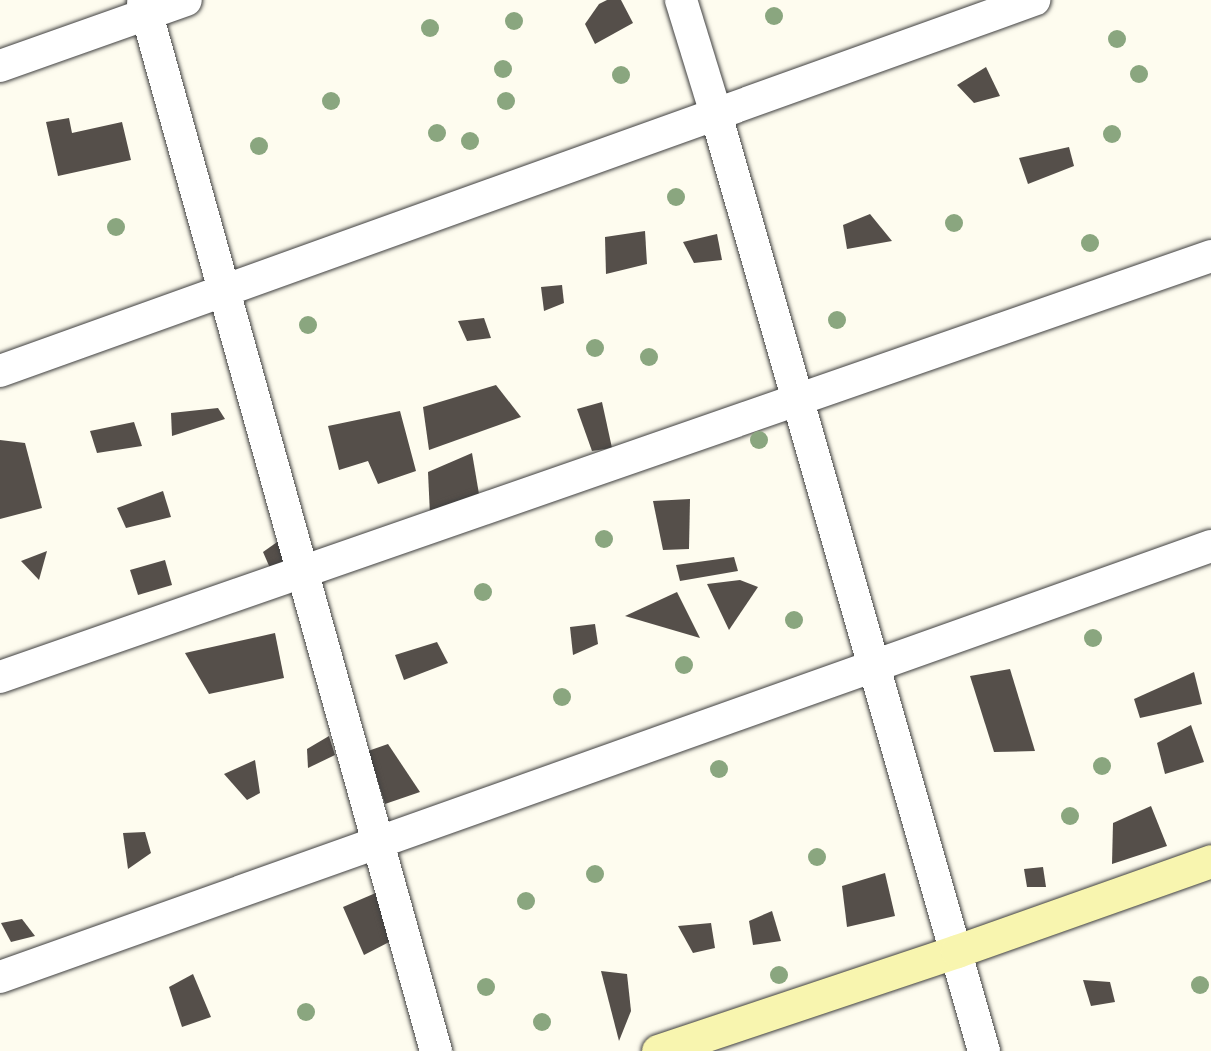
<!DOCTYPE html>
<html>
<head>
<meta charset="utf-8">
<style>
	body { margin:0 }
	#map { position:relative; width:1211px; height:1051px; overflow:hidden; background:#fefcef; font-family:"Zilla Slab",serif }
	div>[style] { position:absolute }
	.building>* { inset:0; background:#554f4a }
	.roads { filter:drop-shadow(0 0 2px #404040) drop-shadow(0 0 2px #404040) }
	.street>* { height:32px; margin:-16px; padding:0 16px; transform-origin:16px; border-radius:16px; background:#fff }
	.secondary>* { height:33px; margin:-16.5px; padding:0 16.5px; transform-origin:16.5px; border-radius:16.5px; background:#f8f5af }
	.trees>* { width:18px; height:18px; margin:-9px; border-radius:50%; background:#8aa67f }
	span { translate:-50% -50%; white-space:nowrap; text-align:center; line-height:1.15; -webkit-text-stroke:6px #fff; paint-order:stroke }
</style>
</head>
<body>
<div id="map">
	<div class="building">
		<i style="clip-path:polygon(607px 0,621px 0,633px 23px,595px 44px,585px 24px,599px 4px)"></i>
		<i style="clip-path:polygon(986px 67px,1000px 96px,974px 103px,957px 85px)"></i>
		<i style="clip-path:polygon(69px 118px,72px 133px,122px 122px,131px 160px,58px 176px,46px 122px)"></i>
		<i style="clip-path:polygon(1069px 147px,1074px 166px,1028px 184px,1019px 158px)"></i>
		<i style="clip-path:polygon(870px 214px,892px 241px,847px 249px,843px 225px)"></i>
		<i style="clip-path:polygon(645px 231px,647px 264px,606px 274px,605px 237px)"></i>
		<i style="clip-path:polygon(717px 234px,722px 260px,694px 263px,683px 242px)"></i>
		<i style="clip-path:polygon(562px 285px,564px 303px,544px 311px,541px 287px)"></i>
		<i style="clip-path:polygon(484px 318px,491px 338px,467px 341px,458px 321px)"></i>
		<i style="clip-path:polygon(496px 385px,521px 417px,429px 450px,423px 407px)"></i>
		<i style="clip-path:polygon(602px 402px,612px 448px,592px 451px,577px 409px)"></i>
		<i style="clip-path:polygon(218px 408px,225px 419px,172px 436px,171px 413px)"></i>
		<i style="clip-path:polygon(400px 411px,416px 471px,378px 484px,368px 461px,339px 470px,328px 426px)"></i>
		<i style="clip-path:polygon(134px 422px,142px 446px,97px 453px,90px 431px)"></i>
		<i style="clip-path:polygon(0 440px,25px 443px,42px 508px,0 519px)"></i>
		<i style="clip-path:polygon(472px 453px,479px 494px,430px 515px,428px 472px)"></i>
		<i style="clip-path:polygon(163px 491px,171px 517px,126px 528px,117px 508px)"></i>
		<i style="clip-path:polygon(690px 499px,689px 549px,663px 550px,653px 501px)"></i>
		<i style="clip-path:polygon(280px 540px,285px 573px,270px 568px,263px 552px)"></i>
		<i style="clip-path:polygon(47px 551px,39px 580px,21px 561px)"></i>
		<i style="clip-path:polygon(734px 557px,738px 571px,680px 581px,676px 565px)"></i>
		<i style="clip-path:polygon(165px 560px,172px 585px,138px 595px,130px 570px)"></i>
		<i style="clip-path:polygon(740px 580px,758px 587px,729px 630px,707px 584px)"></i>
		<i style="clip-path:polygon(677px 592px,700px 638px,625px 616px)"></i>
		<i style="clip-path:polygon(595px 624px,598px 644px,573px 655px,570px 627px)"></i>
		<i style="clip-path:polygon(275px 633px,284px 678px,209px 694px,185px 653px)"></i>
		<i style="clip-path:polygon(437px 642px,448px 663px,404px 680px,395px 655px)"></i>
		<i style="clip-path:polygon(1010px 669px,1035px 751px,994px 752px,970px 676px)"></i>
		<i style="clip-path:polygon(1194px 672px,1202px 704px,1140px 718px,1134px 699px)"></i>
		<i style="clip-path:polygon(1191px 725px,1204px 762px,1165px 774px,1157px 743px)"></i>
		<i style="clip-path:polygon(329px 736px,335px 755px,308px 768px,307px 749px)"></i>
		<i style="clip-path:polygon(388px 744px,420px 792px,385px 804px,368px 751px)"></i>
		<i style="clip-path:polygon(255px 760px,260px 793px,247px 800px,224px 774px)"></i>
		<i style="clip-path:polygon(1151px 806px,1167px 846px,1112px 864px,1113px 823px)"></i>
		<i style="clip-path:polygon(145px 832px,151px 853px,128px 869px,123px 833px)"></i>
		<i style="clip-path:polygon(1043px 867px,1046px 887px,1027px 887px,1024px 869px)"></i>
		<i style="clip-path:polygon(885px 873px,895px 916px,847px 927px,842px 886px)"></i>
		<i style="clip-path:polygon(378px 892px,395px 939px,364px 955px,343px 907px)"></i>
		<i style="clip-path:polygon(772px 911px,781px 941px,753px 945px,749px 921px)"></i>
		<i style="clip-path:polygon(22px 919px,35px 936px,11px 942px,1px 923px)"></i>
		<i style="clip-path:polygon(711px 923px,715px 948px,693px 953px,678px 926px)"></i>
		<i style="clip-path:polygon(601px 971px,627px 974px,631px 1011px,619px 1041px)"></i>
		<i style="clip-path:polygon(193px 974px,211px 1017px,182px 1027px,169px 987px)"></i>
		<i style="clip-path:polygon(1083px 980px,1110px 982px,1115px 1002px,1091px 1006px)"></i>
	</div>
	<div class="roads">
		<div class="street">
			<i style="left:143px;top:0;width:1091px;rotate:74.42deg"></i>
			<i style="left:681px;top:0;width:119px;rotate:72.9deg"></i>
			<i style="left:716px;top:114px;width:975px;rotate:74.04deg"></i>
			<i style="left:0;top:66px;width:197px;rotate:-19.5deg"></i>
			<i style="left:0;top:371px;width:1099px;rotate:-19.74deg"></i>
			<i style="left:0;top:677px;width:1282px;rotate:-19.17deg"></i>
			<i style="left:0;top:977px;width:1285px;rotate:-19.59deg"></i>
		</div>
		<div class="secondary">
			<i style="left:658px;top:1051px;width:315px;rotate:-18.5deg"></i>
			<i style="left:957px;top:951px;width:269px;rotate:-19.5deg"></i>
		</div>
	</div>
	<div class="trees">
		<i style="left:774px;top:16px"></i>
		<i style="left:514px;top:21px"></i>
		<i style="left:430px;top:28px"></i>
		<i style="left:1117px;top:39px"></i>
		<i style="left:503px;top:69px"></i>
		<i style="left:1139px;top:74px"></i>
		<i style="left:621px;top:75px"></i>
		<i style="left:331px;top:101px"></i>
		<i style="left:506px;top:101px"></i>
		<i style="left:437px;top:133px"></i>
		<i style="left:1112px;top:134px"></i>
		<i style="left:470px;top:141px"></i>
		<i style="left:259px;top:146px"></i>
		<i style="left:676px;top:197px"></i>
		<i style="left:954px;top:223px"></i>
		<i style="left:116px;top:227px"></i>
		<i style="left:1090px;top:243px"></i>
		<i style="left:837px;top:320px"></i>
		<i style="left:308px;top:325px"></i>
		<i style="left:595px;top:348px"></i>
		<i style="left:649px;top:357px"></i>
		<i style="left:759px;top:440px"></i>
		<i style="left:604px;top:539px"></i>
		<i style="left:483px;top:592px"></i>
		<i style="left:794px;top:620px"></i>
		<i style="left:1093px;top:638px"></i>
		<i style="left:684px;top:665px"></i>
		<i style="left:562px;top:697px"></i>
		<i style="left:1102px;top:766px"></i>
		<i style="left:719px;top:769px"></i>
		<i style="left:1070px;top:816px"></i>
		<i style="left:817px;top:857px"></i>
		<i style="left:595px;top:874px"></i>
		<i style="left:526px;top:901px"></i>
		<i style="left:779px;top:975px"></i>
		<i style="left:1200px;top:985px"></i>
		<i style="left:486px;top:987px"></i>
		<i style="left:306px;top:1012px"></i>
		<i style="left:542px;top:1022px"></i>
	</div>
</div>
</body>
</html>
